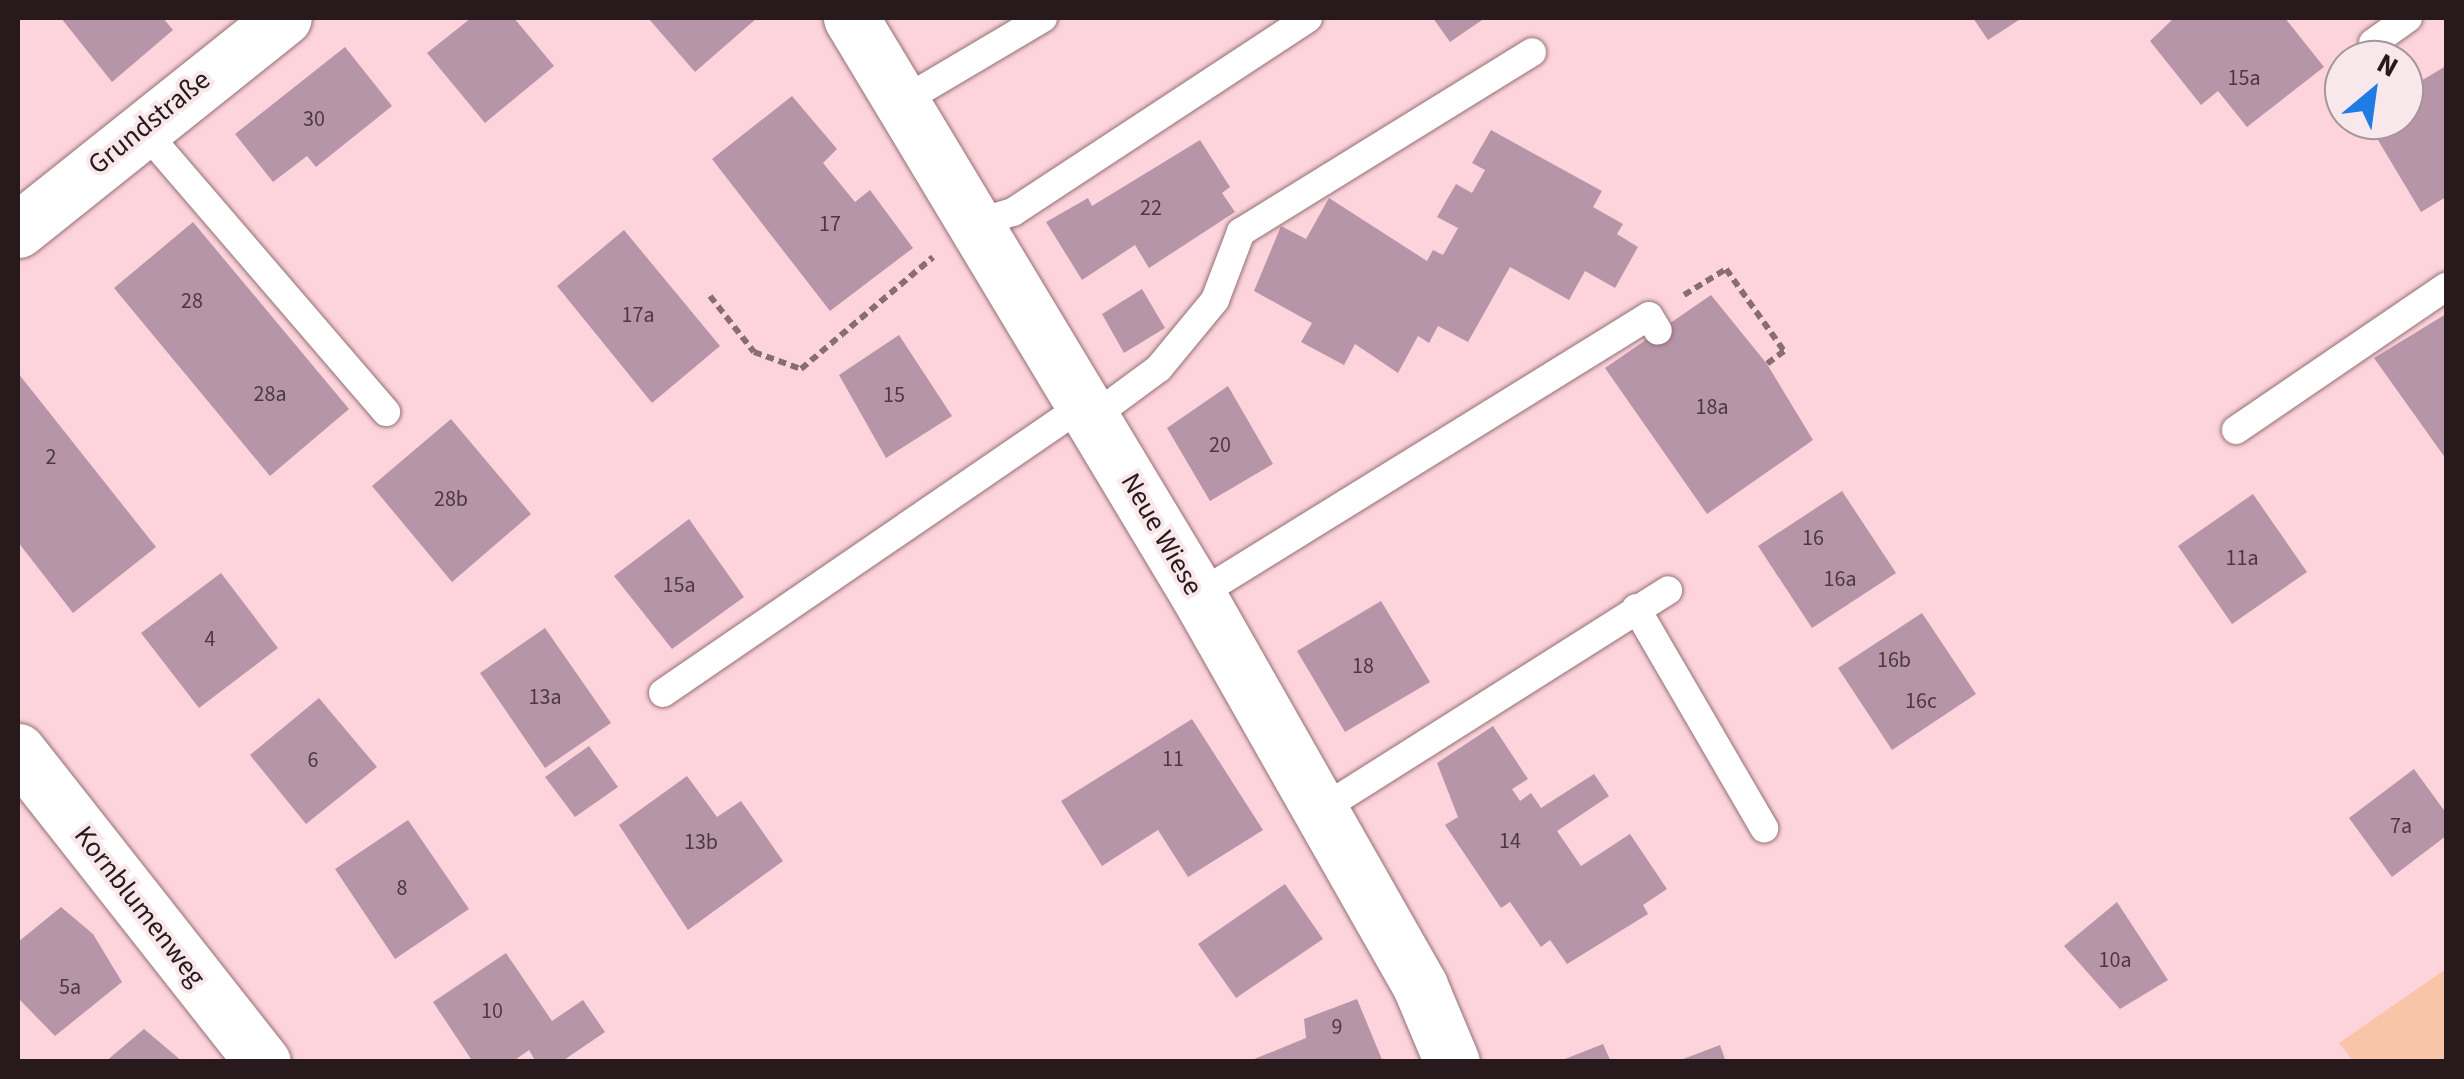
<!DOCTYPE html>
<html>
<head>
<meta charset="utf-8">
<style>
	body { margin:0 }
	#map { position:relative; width:2464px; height:1079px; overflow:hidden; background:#fdd4db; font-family:"Source Sans 3",sans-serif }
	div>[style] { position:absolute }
	.green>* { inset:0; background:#f8c5a9 }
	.building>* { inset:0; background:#b795a8 }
	.path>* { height:6px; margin-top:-3px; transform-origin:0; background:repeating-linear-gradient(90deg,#886e72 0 8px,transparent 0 13px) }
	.roads { filter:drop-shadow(0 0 2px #936f76) drop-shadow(0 0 2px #936f76) }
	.service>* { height:28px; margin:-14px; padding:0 14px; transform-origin:14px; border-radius:14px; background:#fff }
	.minor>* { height:55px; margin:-27.5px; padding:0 27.5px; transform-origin:27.5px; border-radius:27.5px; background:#fff }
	span { translate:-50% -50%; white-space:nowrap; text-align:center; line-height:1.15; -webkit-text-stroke:8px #f9e8eb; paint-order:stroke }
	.number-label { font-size:22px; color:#4c383f }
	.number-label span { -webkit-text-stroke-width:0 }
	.street-label { font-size:28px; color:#28191c }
	.frame { position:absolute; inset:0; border:20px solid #28191c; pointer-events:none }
	.north { position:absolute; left:2324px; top:40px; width:100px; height:100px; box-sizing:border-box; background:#f9e8eb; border:2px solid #a59598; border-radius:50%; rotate:29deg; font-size:28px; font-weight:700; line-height:40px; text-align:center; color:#28191c }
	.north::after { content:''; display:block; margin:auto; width:35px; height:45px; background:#207ce5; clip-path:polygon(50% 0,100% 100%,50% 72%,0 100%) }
</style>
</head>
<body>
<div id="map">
	<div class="green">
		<i style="clip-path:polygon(2446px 969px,2446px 1061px,2353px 1061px,2339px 1043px)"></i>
	</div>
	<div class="building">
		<i style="clip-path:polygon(61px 18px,163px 18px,173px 30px,112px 82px)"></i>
		<i style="clip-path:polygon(471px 18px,514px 18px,554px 66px,485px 123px,427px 53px)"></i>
		<i style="clip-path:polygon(648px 18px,757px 18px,695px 72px)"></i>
		<i style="clip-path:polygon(1433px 18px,1485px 18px,1450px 42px)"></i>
		<i style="clip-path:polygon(1973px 18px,2022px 18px,1988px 40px)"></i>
		<i style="clip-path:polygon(2174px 18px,2285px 18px,2324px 67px,2247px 127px,2218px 91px,2201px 105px,2150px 41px)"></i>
		<i style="clip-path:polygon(345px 47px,392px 106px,316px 167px,307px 156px,273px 182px,235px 134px)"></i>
		<i style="clip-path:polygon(2446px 66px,2446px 197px,2421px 212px,2366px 120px,2404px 120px,2404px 91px)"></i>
		<i style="clip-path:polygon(792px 96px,837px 149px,823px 163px,855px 202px,870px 190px,913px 248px,830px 311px,712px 159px)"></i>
		<i style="clip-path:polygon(1491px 130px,1602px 191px,1593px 207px,1623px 224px,1617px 234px,1638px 247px,1615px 288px,1585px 271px,1569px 300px,1510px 267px,1468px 342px,1438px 326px,1429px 343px,1418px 336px,1398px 373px,1355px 344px,1344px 365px,1301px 342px,1312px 323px,1254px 291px,1281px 226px,1306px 239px,1329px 198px,1427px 261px,1433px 250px,1443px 255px,1458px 228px,1437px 217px,1456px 184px,1472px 193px,1485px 170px,1472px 163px)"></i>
		<i style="clip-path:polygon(1200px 140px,1230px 187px,1222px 193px,1235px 212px,1149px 268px,1135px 245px,1082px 280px,1046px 222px,1088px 198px,1092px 206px)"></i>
		<i style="clip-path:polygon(193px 222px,349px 409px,270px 476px,114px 288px)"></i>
		<i style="clip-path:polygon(624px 230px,720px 346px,652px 403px,557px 286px)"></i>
		<i style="clip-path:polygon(1142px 289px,1165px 328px,1124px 353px,1102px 314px)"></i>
		<i style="clip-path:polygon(1711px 295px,1767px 364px,1813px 440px,1707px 514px,1605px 368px)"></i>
		<i style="clip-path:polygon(2446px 314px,2446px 459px,2374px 358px)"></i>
		<i style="clip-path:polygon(899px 335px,952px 416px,886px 458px,839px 375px)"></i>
		<i style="clip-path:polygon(18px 373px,156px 547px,73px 613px,18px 542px)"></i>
		<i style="clip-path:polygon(1228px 386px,1273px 464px,1210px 501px,1167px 428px)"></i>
		<i style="clip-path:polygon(451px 419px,531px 514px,452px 582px,372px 486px)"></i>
		<i style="clip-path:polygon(1842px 491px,1896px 573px,1812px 628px,1758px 546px)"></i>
		<i style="clip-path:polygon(2253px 494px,2307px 572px,2232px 624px,2178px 546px)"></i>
		<i style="clip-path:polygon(689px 519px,744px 597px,672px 649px,614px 576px)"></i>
		<i style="clip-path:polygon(221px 573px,278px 648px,199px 708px,141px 633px)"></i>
		<i style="clip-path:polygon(1381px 601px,1430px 682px,1345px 732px,1297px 651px)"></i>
		<i style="clip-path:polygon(1922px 613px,1976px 694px,1892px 750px,1838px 668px)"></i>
		<i style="clip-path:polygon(545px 628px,611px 723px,545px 768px,480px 673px)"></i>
		<i style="clip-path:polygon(319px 698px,377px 767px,306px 824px,250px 755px)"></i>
		<i style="clip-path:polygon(1192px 719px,1263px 830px,1188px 877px,1158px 830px,1102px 866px,1061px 801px)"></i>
		<i style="clip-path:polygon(1493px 726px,1528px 779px,1512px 789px,1520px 801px,1531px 793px,1541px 808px,1594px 774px,1609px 796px,1557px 831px,1581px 866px,1630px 834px,1667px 889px,1643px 905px,1648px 914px,1567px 964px,1550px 940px,1541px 947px,1510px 902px,1501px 908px,1445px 825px,1458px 817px,1437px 763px)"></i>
		<i style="clip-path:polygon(589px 746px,618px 787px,575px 817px,545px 777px)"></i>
		<i style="clip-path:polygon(2414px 769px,2446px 813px,2446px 836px,2392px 877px,2349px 818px)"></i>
		<i style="clip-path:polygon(687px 776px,717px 817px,741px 801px,783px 861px,688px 930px,619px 825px)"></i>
		<i style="clip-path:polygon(408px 820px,469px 909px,395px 959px,335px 869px)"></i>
		<i style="clip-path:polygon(1285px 884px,1323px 939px,1236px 998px,1198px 944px)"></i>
		<i style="clip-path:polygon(2117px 902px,2168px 980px,2120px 1009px,2064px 946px)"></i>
		<i style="clip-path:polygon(61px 907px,93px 934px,122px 982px,55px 1036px,18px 998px,18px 942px)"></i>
		<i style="clip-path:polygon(506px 953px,552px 1021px,583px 1000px,605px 1032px,561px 1062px,536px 1062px,529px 1050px,512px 1062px,473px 1062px,433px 1002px)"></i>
		<i style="clip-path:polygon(1357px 999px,1383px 1062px,1247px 1062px,1306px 1038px,1304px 1019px)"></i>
		<i style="clip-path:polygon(144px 1029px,183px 1062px,105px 1062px)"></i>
		<i style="clip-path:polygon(1603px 1044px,1611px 1062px,1560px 1062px,1560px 1061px)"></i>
		<i style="clip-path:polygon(1720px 1045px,1726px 1062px,1678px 1062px,1678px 1061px)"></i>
	</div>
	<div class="path">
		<i style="left:1684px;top:295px;width:49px;rotate:-31.8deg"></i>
		<i style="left:1726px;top:269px;width:100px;rotate:54.7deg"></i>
		<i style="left:1784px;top:351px;width:21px;rotate:143deg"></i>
		<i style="left:710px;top:296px;width:71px;rotate:51.8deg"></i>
		<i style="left:754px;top:352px;width:50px;rotate:19.9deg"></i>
		<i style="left:801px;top:369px;width:173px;rotate:-40.3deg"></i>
	</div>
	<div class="roads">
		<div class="service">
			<i style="left:2373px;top:43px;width:43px;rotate:-35.5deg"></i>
			<i style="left:901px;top:102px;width:165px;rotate:-30.6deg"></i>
			<i style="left:141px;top:127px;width:376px;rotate:49.3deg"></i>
			<i style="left:973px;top:224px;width:42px;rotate:-16.7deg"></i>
			<i style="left:1013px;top:212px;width:353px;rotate:-33.3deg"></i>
			<i style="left:1094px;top:416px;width:81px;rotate:-36.4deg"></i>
			<i style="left:1159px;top:368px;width:88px;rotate:-50.5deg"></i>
			<i style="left:1215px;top:300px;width:73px;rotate:-69.1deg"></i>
			<i style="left:1241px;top:232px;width:342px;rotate:-31.7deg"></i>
			<i style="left:2236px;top:430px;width:254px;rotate:-34.3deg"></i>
			<i style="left:1198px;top:595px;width:530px;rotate:-31.74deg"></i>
			<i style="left:1649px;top:316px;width:17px;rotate:59deg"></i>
			<i style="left:1636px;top:608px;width:255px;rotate:59.8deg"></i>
			<i style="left:663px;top:693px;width:511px;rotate:-34.4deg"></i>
			<i style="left:1319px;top:811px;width:413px;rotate:-32.3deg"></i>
		</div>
		<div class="minor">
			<i style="left:851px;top:18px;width:673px;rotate:58.98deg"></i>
			<i style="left:1198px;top:595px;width:450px;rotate:60.4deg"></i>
			<i style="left:1420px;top:986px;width:82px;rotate:67.2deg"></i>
			<i style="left:18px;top:230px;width:340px;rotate:-38.6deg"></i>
			<i style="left:18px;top:751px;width:396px;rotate:51.8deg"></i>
		</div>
	</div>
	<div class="number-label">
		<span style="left:2244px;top:79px">15a</span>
		<span style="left:314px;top:120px">30</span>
		<span style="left:1151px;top:209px">22</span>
		<span style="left:830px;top:225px">17</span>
		<span style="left:192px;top:302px">28</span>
		<span style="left:638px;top:316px">17a</span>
		<span style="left:270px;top:395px">28a</span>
		<span style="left:894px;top:396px">15</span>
		<span style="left:1712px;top:408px">18a</span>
		<span style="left:1220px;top:446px">20</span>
		<span style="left:51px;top:458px">2</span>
		<span style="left:451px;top:500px">28b</span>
		<span style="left:1813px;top:539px">16</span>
		<span style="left:2242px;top:559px">11a</span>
		<span style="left:1840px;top:580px">16a</span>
		<span style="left:679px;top:586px">15a</span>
		<span style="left:210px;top:640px">4</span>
		<span style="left:1894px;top:661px">16b</span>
		<span style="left:1363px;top:667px">18</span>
		<span style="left:545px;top:698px">13a</span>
		<span style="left:1921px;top:702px">16c</span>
		<span style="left:1173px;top:760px">11</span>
		<span style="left:313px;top:761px">6</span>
		<span style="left:2401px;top:827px">7a</span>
		<span style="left:1510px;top:842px">14</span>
		<span style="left:701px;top:843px">13b</span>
		<span style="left:402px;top:889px">8</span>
		<span style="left:2115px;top:961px">10a</span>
		<span style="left:70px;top:988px">5a</span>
		<span style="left:492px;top:1012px">10</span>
		<span style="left:1337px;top:1028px">9</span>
	</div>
	<div class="street-label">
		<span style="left:149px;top:122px;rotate:-39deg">Grundstraße</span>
		<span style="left:1162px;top:534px;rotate:60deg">Neue Wiese</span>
		<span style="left:140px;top:906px;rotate:52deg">Kornblumenweg</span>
	</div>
	<div class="frame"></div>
	<div class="north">N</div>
</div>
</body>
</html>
